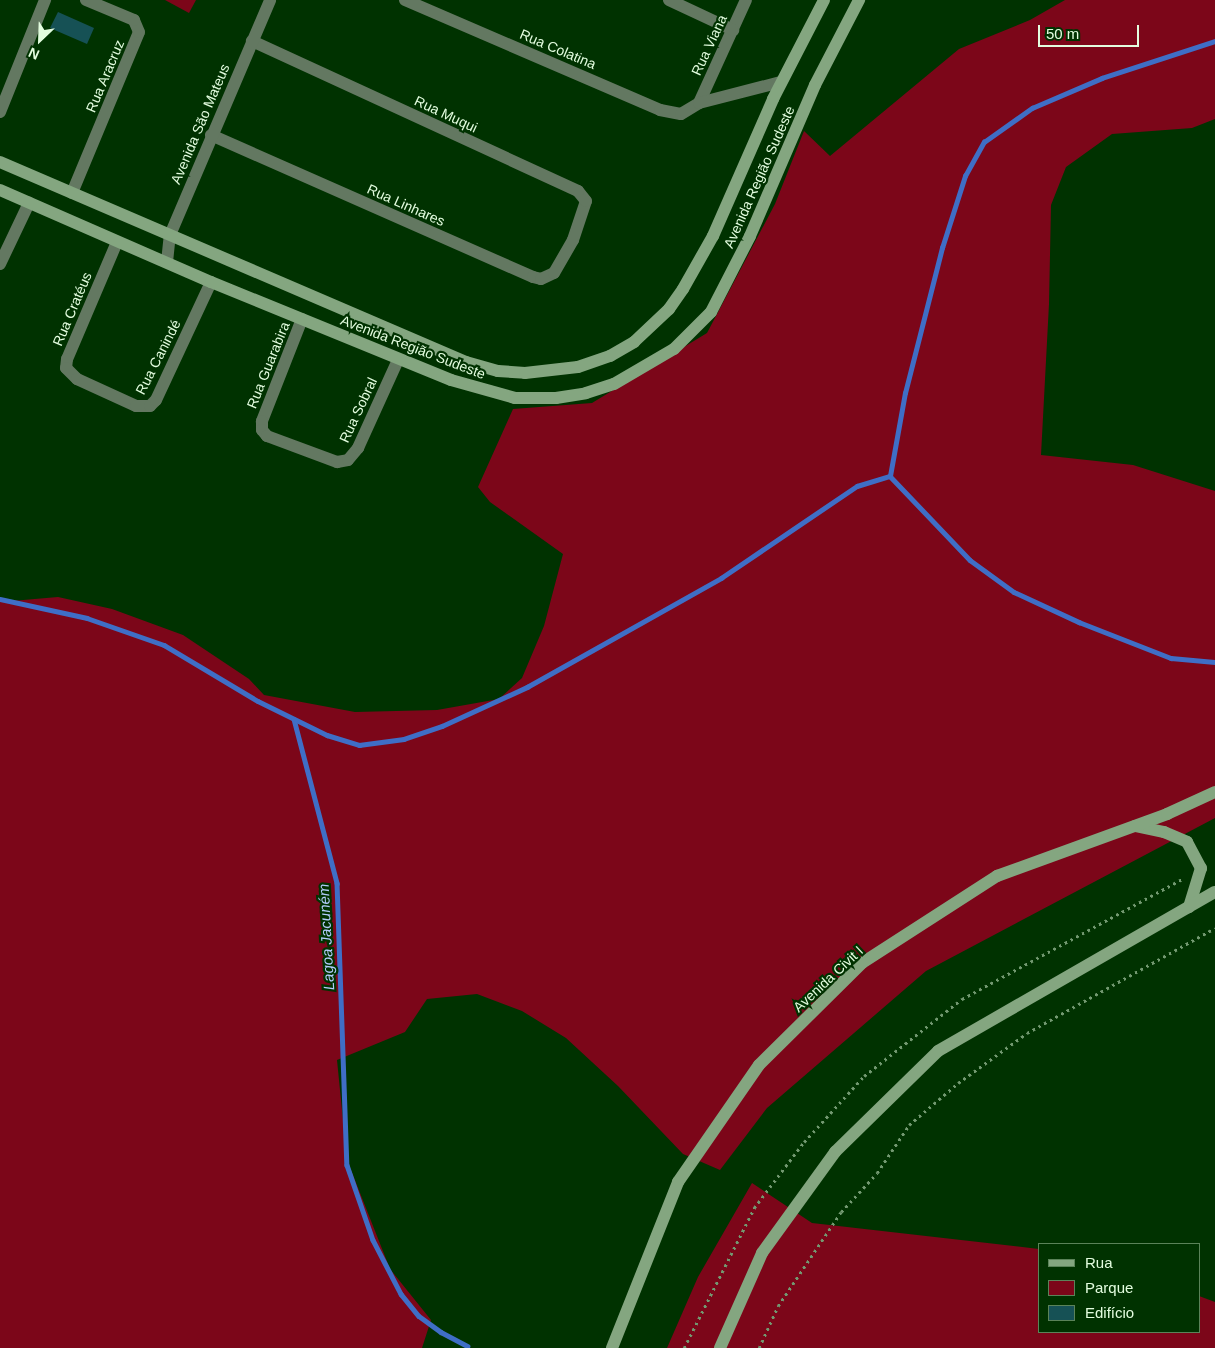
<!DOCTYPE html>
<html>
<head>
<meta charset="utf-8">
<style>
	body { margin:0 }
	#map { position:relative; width:1215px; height:1348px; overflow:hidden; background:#003200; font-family:Helvetica,sans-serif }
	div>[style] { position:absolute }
	.green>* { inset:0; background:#7c0619 }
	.stream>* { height:4.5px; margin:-2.25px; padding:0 2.25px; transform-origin:2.25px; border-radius:2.25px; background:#3f6ec6 }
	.building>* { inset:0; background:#165155 }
	.path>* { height:2.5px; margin-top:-1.25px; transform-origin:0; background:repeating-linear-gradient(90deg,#739971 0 2.5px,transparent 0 6.5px) }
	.street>* { height:12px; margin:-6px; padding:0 6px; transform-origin:6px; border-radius:6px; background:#637861 }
	.secondary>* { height:12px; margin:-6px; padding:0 6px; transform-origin:6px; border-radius:6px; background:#84a680 }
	span { translate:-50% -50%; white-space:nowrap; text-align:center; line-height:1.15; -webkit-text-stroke:4.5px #003200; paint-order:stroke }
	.street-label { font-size:14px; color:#e3fddf }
	.water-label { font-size:15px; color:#b2cbfa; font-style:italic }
	.legend { position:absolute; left:1038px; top:1243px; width:162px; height:90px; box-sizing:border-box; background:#003200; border:1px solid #5b8359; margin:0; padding:6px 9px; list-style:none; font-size:15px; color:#e3fddf }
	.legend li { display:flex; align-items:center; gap:10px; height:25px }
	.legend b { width:25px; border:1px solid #5b8359 }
	.north { position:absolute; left:15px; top:15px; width:50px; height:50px; -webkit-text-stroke:4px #003200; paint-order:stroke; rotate:204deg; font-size:14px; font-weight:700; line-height:20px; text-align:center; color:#e3fddf }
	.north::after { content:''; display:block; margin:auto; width:18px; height:22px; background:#e3fddf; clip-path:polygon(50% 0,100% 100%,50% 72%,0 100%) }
	.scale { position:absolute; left:1038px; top:25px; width:101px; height:22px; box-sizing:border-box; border:2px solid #e3fddf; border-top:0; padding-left:6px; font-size:15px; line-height:18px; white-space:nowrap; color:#e3fddf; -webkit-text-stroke:4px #003200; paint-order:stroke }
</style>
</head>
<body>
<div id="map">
	<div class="green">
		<i style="clip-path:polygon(165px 0,196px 0,189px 13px)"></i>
		<i style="clip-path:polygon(1065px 0,1215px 0,1215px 119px,1192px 128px,1112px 134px,1066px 167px,1051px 205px,1049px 304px,1041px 455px,1133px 465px,1215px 491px,1215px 818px,926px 971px,767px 1108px,720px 1170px,683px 1154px,618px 1086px,566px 1038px,522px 1011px,477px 994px,427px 999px,405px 1032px,337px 1060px,347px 1160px,390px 1269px,431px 1320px,422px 1348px,0 1348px,0 602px,58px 597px,112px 609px,183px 635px,249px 679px,264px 695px,355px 712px,437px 710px,499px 699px,522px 678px,544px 626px,563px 554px,490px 502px,478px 487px,513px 409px,592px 403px,707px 333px,775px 204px,804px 131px,830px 156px,959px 49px,1030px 20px)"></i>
		<i style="clip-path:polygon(752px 1183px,812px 1223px,1039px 1249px,1039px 1332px,1199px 1332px,1199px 1296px,1215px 1302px,1215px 1348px,667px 1348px,698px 1277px)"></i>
	</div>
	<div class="stream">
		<i style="left:890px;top:476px;width:84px;rotate:-79.8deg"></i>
		<i style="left:905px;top:393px;width:150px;rotate:-75.7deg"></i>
		<i style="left:942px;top:248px;width:76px;rotate:-72.3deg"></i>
		<i style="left:965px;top:176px;width:39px;rotate:-61deg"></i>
		<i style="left:984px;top:142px;width:59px;rotate:-35.3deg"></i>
		<i style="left:1032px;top:108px;width:76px;rotate:-23.2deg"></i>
		<i style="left:1102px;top:78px;width:119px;rotate:-18.1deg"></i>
		<i style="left:890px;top:476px;width:116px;rotate:46.4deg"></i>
		<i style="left:970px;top:560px;width:54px;rotate:36deg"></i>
		<i style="left:1014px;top:592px;width:72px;rotate:24.8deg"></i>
		<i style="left:1079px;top:622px;width:99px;rotate:21.4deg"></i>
		<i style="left:1171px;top:658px;width:44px;rotate:5.2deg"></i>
		<i style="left:0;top:599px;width:89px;rotate:12.3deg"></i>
		<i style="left:87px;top:618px;width:82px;rotate:19.3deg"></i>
		<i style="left:164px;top:645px;width:109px;rotate:30.8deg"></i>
		<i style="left:258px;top:701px;width:77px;rotate:26.2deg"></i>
		<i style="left:327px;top:735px;width:34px;rotate:17deg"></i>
		<i style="left:359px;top:745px;width:45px;rotate:-7.6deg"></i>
		<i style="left:404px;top:739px;width:40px;rotate:-18.9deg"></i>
		<i style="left:442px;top:726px;width:94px;rotate:-24.6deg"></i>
		<i style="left:527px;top:687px;width:223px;rotate:-29.3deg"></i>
		<i style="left:721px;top:578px;width:164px;rotate:-34.1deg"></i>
		<i style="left:857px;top:486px;width:34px;rotate:-17deg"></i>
		<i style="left:294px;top:719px;width:170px;rotate:75.3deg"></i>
		<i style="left:337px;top:883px;width:282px;rotate:88deg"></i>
		<i style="left:347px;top:1165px;width:79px;rotate:70.9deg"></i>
		<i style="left:373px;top:1240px;width:61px;rotate:62.6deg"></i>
		<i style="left:401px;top:1294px;width:28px;rotate:51deg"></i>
		<i style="left:419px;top:1316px;width:27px;rotate:36deg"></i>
		<i style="left:441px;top:1332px;width:30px;rotate:28deg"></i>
	</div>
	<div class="building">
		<i style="clip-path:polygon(58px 12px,94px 28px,87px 44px,50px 28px)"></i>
	</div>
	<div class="path">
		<i style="left:684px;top:1348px;width:157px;rotate:-63.4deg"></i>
		<i style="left:754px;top:1208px;width:83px;rotate:-52.9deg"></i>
		<i style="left:804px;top:1142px;width:89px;rotate:-47.7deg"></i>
		<i style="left:864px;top:1076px;width:125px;rotate:-38.2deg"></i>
		<i style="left:962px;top:999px;width:253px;rotate:-28.6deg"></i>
		<i style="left:759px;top:1348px;width:46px;rotate:-65.7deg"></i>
		<i style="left:778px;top:1306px;width:113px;rotate:-56.2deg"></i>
		<i style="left:841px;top:1212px;width:53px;rotate:-47.3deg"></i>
		<i style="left:877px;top:1173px;width:58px;rotate:-56.3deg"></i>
		<i style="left:909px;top:1125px;width:65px;rotate:-40.6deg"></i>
		<i style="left:958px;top:1083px;width:85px;rotate:-35.9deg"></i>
		<i style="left:1027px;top:1033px;width:215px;rotate:-29.2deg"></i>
	</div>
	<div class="street">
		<i style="left:405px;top:0;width:278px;rotate:23.3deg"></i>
		<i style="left:660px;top:110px;width:21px;rotate:11deg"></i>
		<i style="left:681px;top:114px;width:21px;rotate:-31deg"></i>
		<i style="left:699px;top:103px;width:113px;rotate:-65.5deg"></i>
		<i style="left:669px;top:0;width:71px;rotate:25.1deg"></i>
		<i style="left:699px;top:103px;width:85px;rotate:-14.4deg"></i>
		<i style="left:0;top:112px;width:121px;rotate:-68.1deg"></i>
		<i style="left:211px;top:135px;width:352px;rotate:23.8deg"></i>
		<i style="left:533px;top:277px;width:8px;rotate:14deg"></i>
		<i style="left:541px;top:279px;width:14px;rotate:-25deg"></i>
		<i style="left:554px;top:273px;width:38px;rotate:-60deg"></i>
		<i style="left:573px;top:240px;width:41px;rotate:-71.6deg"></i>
		<i style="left:586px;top:201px;width:13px;rotate:-129deg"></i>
		<i style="left:578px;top:191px;width:359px;rotate:-155.3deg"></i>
		<i style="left:72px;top:193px;width:174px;rotate:-67.4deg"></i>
		<i style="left:139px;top:32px;width:13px;rotate:-113deg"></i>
		<i style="left:134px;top:20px;width:52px;rotate:-157.4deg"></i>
		<i style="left:117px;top:242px;width:127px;rotate:113.1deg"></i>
		<i style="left:67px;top:359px;width:9px;rotate:96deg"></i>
		<i style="left:66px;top:368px;width:16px;rotate:45deg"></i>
		<i style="left:77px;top:379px;width:65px;rotate:24.6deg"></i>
		<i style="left:136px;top:406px;width:14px"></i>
		<i style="left:150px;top:406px;width:8px;rotate:-45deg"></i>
		<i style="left:156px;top:400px;width:130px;rotate:-65deg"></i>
		<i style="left:167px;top:262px;width:27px;rotate:-84deg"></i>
		<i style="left:170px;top:235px;width:255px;rotate:-66.9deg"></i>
		<i style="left:0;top:264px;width:68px;rotate:-64.6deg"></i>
		<i style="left:302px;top:319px;width:110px;rotate:111.4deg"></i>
		<i style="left:262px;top:421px;width:9px;rotate:90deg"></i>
		<i style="left:262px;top:430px;width:8px;rotate:50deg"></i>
		<i style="left:267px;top:436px;width:75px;rotate:20.4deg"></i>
		<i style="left:337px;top:462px;width:11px;rotate:-10deg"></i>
		<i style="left:348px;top:460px;width:16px;rotate:-50deg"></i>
		<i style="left:358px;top:448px;width:97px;rotate:-65.6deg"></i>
	</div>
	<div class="secondary">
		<i style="left:0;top:162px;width:507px;rotate:23.23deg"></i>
		<i style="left:466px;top:362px;width:33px;rotate:16deg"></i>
		<i style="left:498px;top:371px;width:27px;rotate:4deg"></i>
		<i style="left:525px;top:373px;width:53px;rotate:-6.5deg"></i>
		<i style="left:578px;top:367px;width:34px;rotate:-19deg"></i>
		<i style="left:610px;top:356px;width:28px;rotate:-30deg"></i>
		<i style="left:634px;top:342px;width:48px;rotate:-43.3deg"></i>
		<i style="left:669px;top:309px;width:24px;rotate:-55deg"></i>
		<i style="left:683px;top:289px;width:61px;rotate:-60.5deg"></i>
		<i style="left:713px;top:236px;width:150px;rotate:-66.3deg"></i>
		<i style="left:773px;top:99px;width:111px;rotate:-62.7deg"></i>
		<i style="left:0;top:190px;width:230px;rotate:23.6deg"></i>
		<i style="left:211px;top:282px;width:259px;rotate:22.2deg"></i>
		<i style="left:451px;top:380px;width:66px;rotate:15.7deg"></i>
		<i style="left:515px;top:398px;width:41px"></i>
		<i style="left:556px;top:398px;width:30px;rotate:-9deg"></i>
		<i style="left:586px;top:393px;width:29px;rotate:-18deg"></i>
		<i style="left:614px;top:384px;width:69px;rotate:-30.3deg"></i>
		<i style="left:674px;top:349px;width:52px;rotate:-45deg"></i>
		<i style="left:711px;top:312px;width:85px;rotate:-62.8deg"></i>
		<i style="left:750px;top:236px;width:164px;rotate:-66.7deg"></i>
		<i style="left:815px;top:85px;width:96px;rotate:-62.6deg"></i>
		<i style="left:1135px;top:826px;width:30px;rotate:12deg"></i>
		<i style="left:1164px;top:832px;width:25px;rotate:23deg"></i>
		<i style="left:1187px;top:842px;width:30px;rotate:62deg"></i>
		<i style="left:1201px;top:868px;width:41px;rotate:107.1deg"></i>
		<i style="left:612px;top:1348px;width:179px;rotate:-68.3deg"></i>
		<i style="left:678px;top:1182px;width:142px;rotate:-55.3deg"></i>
		<i style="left:759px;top:1065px;width:145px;rotate:-44.7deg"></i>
		<i style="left:862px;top:963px;width:161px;rotate:-32.8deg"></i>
		<i style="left:997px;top:876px;width:181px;rotate:-20deg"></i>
		<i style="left:1167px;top:814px;width:53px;rotate:-24.6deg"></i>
		<i style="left:720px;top:1348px;width:104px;rotate:-66.1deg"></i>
		<i style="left:762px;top:1253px;width:125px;rotate:-54.1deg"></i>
		<i style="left:835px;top:1152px;width:144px;rotate:-44.4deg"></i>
		<i style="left:938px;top:1051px;width:319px;rotate:-29.9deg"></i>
	</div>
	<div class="street-label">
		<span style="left:709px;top:45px;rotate:-65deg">Rua Viana</span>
		<span style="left:558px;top:49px;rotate:23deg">Rua Colatina</span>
		<span style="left:105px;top:76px;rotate:-67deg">Rua Aracruz</span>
		<span style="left:446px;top:114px;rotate:25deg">Rua Muqui</span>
		<span style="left:200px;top:124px;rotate:-67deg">Avenida São Mateus</span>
		<span style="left:759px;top:177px;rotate:-66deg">Avenida Região Sudeste</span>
		<span style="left:406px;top:205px;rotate:24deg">Rua Linhares</span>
		<span style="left:72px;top:309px;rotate:-67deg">Rua Cratéus</span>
		<span style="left:413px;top:347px;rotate:21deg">Avenida Região Sudeste</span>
		<span style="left:158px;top:357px;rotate:-63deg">Rua Canindé</span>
		<span style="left:268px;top:365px;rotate:-68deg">Rua Guarabira</span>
		<span style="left:358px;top:410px;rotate:-65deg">Rua Sobral</span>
		<span style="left:828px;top:979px;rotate:-43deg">Avenida Civit I</span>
	</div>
	<div class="water-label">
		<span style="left:326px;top:937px;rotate:-93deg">Lagoa Jacuném</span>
	</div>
	<ul class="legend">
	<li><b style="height:6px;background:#84a680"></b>Rua</li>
	<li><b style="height:14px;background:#7c0619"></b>Parque</li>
	<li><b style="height:14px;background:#165155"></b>Edifício</li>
	</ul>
	<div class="north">N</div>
	<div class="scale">50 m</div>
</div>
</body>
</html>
